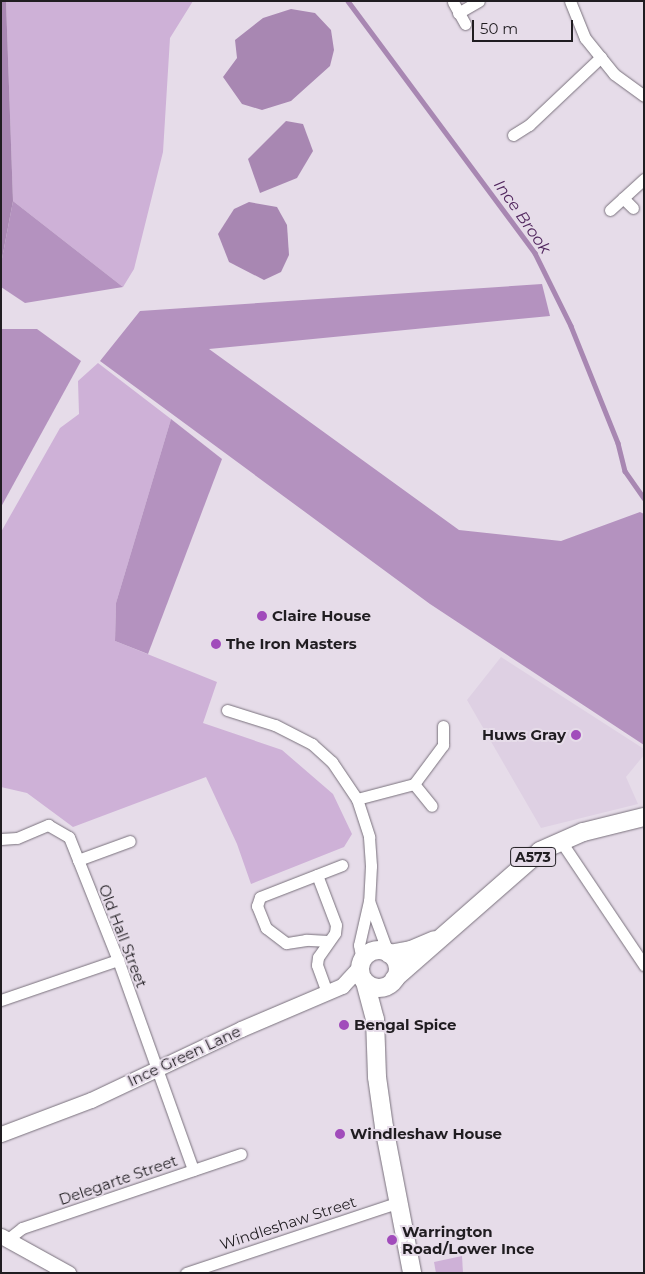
<!DOCTYPE html>
<html>
<head>
<meta charset="utf-8">
<style>
	body { margin:0 }
	#map { position:relative; width:645px; height:1274px; overflow:hidden; background:#e6dce9; font-family:Montserrat,sans-serif }
	div>[style] { position:absolute }
	.built>* { inset:0; background:#ded0e3 }
	.green>* { inset:0; background:#ceb1d7 }
	.forest>* { inset:0; background:#b492bf }
	.water>* { inset:0; background:#a887b2 }
	.stream>* { height:4.5px; margin:-2.25px; padding:0 2.25px; transform-origin:2.25px; border-radius:2.25px; background:#a887b2 }
	.roads { filter:drop-shadow(0 0 1px #79717c) drop-shadow(0 0 1px #79717c) }
	.street>* { height:11px; margin:-5.5px; padding:0 5.5px; transform-origin:5.5px; border-radius:5.5px; background:#fff }
	.secondary>* { height:15px; margin:-7.5px; padding:0 7.5px; transform-origin:7.5px; border-radius:7.5px; background:#fff }
	.primary>* { height:18px; margin:-9px; padding:0 9px; transform-origin:9px; border-radius:9px; background:#fff }
	.primary>.ring { margin:-9px; padding:0; box-sizing:content-box; background:none; border:18px solid #fff; border-radius:50% }
	.dots>* { width:14px; height:14px; translate:-50% -50%; box-sizing:border-box; border:2px solid #e6dce9; border-radius:50% }
	span { translate:-50% -50%; white-space:nowrap; text-align:center; line-height:1.15; -webkit-text-stroke:4px #e6dce9; paint-order:stroke }
	.shield-label span { padding:1px 4px; background:#e6dce9; border:1px solid; border-radius:4px; -webkit-text-stroke-width:0 }
	.shield-label { font-size:14px; color:#201d21; font-weight:700 }
	.poi-label { font-size:15px; color:#201d21; font-weight:700 }
	.left { translate:0 -50%; text-align:left }
	.right { translate:-100% -50%; text-align:right }
	.street-label { font-size:15px; color:#201d21 }
	.water-label { font-size:16px; color:#51265e; font-style:italic }
	.frame { position:absolute; inset:0; border:2px solid #201d21; pointer-events:none }
	.scale { position:absolute; left:472px; top:20px; width:101px; height:22px; box-sizing:border-box; border:2px solid #201d21; border-top:0; padding-left:6px; font-size:15px; line-height:18px; white-space:nowrap; color:#201d21; -webkit-text-stroke:4px #e6dce9; paint-order:stroke }
</style>
</head>
<body>
<div id="map">
	<div class="built">
		<i style="clip-path:polygon(501px 657px,644px 749px,644px 755px,626px 777px,638px 804px,541px 828px,467px 700px)"></i>
	</div>
	<div class="green">
		<i style="clip-path:polygon(6px 1px,193px 1px,170px 38px,163px 152px,134px 269px,123px 287px,13px 201px)"></i>
		<i style="clip-path:polygon(98px 363px,171px 419px,116px 603px,115px 641px,217px 682px,203px 723px,282px 750px,333px 794px,352px 834px,344px 847px,251px 884px,237px 844px,206px 777px,73px 827px,27px 793px,1px 787px,1px 532px,60px 428px,79px 414px,78px 381px)"></i>
		<i style="clip-path:polygon(462px 1256px,463px 1273px,436px 1273px,434px 1262px)"></i>
	</div>
	<div class="forest">
		<i style="clip-path:polygon(13px 201px,123px 287px,25px 303px,1px 287px,1px 264px)"></i>
		<i style="clip-path:polygon(542px 284px,550px 316px,209px 349px,459px 530px,561px 541px,640px 512px,644px 514px,644px 745px,430px 604px,100px 361px,140px 311px)"></i>
		<i style="clip-path:polygon(1px 329px,37px 329px,81px 361px,1px 507px)"></i>
		<i style="clip-path:polygon(171px 419px,222px 459px,148px 654px,115px 641px,116px 603px)"></i>
	</div>
	<div class="water">
		<i style="clip-path:polygon(1px 1px,6px 1px,13px 201px,1px 264px)"></i>
		<i style="clip-path:polygon(291px 9px,315px 13px,331px 30px,334px 50px,330px 66px,291px 101px,262px 110px,242px 104px,223px 77px,237px 58px,235px 40px,263px 18px)"></i>
		<i style="clip-path:polygon(286px 121px,303px 124px,313px 151px,297px 178px,260px 193px,248px 159px)"></i>
		<i style="clip-path:polygon(249px 202px,277px 207px,287px 225px,289px 255px,281px 272px,264px 280px,229px 262px,218px 234px,234px 209px)"></i>
	</div>
	<div class="stream">
		<i style="left:348px;top:1px;width:314px;rotate:53.4deg"></i>
		<i style="left:535px;top:253px;width:81px;rotate:63.7deg"></i>
		<i style="left:571px;top:326px;width:126px;rotate:68.1deg"></i>
		<i style="left:618px;top:443px;width:29px;rotate:76deg"></i>
		<i style="left:625px;top:471px;width:33px;rotate:55deg"></i>
	</div>
	<div class="roads">
		<div class="street">
			<i style="left:570px;top:1px;width:40px;rotate:68deg"></i>
			<i style="left:585px;top:38px;width:46px;rotate:51.1deg"></i>
			<i style="left:614px;top:74px;width:37px;rotate:36deg"></i>
			<i style="left:453px;top:2px;width:25px;rotate:61deg"></i>
			<i style="left:458px;top:13px;width:24px;rotate:-30deg"></i>
			<i style="left:513px;top:135px;width:19px;rotate:-32deg"></i>
			<i style="left:529px;top:125px;width:99px;rotate:-43.4deg"></i>
			<i style="left:623px;top:198px;width:14px;rotate:45deg"></i>
			<i style="left:610px;top:210px;width:46px;rotate:-42.4deg"></i>
			<i style="left:227px;top:710px;width:50px;rotate:17.4deg"></i>
			<i style="left:275px;top:725px;width:42px;rotate:27.2deg"></i>
			<i style="left:312px;top:744px;width:27px;rotate:42deg"></i>
			<i style="left:332px;top:762px;width:45px;rotate:56deg"></i>
			<i style="left:357px;top:799px;width:40px;rotate:72deg"></i>
			<i style="left:369px;top:837px;width:29px;rotate:86deg"></i>
			<i style="left:371px;top:866px;width:35px;rotate:93deg"></i>
			<i style="left:369px;top:901px;width:45px;rotate:102.8deg"></i>
			<i style="left:359px;top:945px;width:16px;rotate:79deg"></i>
			<i style="left:414px;top:784px;width:28px;rotate:51deg"></i>
			<i style="left:357px;top:799px;width:59px;rotate:-14.7deg"></i>
			<i style="left:414px;top:784px;width:49px;rotate:-53.4deg"></i>
			<i style="left:443px;top:745px;width:19px;rotate:-90deg"></i>
			<i style="left:1px;top:839px;width:16px;rotate:-4deg"></i>
			<i style="left:17px;top:838px;width:34px;rotate:-23deg"></i>
			<i style="left:48px;top:825px;width:24px;rotate:30deg"></i>
			<i style="left:69px;top:837px;width:132px;rotate:68.3deg"></i>
			<i style="left:118px;top:960px;width:223px;rotate:70.3deg"></i>
			<i style="left:560px;top:840px;width:151px;rotate:56.1deg"></i>
			<i style="left:78px;top:860px;width:55px;rotate:-20.1deg"></i>
			<i style="left:317px;top:875px;width:53px;rotate:69.2deg"></i>
			<i style="left:336px;top:925px;width:8px;rotate:97deg"></i>
			<i style="left:335px;top:933px;width:29px;rotate:125deg"></i>
			<i style="left:318px;top:957px;width:8px;rotate:97deg"></i>
			<i style="left:317px;top:965px;width:30px;rotate:70deg"></i>
			<i style="left:369px;top:901px;width:55px;rotate:69.9deg"></i>
			<i style="left:328px;top:941px;width:22px;rotate:-177deg"></i>
			<i style="left:306px;top:940px;width:20px;rotate:171deg"></i>
			<i style="left:286px;top:943px;width:25px;rotate:-143deg"></i>
			<i style="left:266px;top:928px;width:24px;rotate:-112deg"></i>
			<i style="left:257px;top:906px;width:9px;rotate:-72deg"></i>
			<i style="left:260px;top:897px;width:88px;rotate:-21.3deg"></i>
			<i style="left:1px;top:1000px;width:124px;rotate:-18.9deg"></i>
			<i style="left:8px;top:1239px;width:18px;rotate:-38deg"></i>
			<i style="left:22px;top:1228px;width:231px;rotate:-18.7deg"></i>
			<i style="left:186px;top:1273px;width:225px;rotate:-18.4deg"></i>
		</div>
		<div class="secondary">
			<i style="left:1px;top:1134px;width:96px;rotate:-20.7deg"></i>
			<i style="left:91px;top:1100px;width:166px;rotate:-25.3deg"></i>
			<i style="left:241px;top:1029px;width:110px;rotate:-23.1deg"></i>
			<i style="left:342px;top:986px;width:26px;rotate:-47deg"></i>
			<i style="left:1px;top:1236px;width:77px;rotate:28.9deg"></i>
		</div>
		<div class="primary">
			<i class="ring" style="left:360px;top:950px;width:20px;height:20px"></i>
			<i style="left:389px;top:954px;width:22px;rotate:-10deg"></i>
			<i style="left:411px;top:950px;width:25px;rotate:-23deg"></i>
			<i style="left:394px;top:979px;width:194px;rotate:-41.2deg"></i>
			<i style="left:540px;top:851px;width:47px;rotate:-23.8deg"></i>
			<i style="left:583px;top:832px;width:63px;rotate:-13.8deg"></i>
			<i style="left:365px;top:982px;width:38px;rotate:75deg"></i>
			<i style="left:375px;top:1019px;width:58px;rotate:88deg"></i>
			<i style="left:377px;top:1077px;width:50px;rotate:82deg"></i>
			<i style="left:384px;top:1127px;width:149px;rotate:79.1deg"></i>
		</div>
	</div>
	<div class="dots">
		<i style="left:262px;top:616px;background:#a14cbb"></i>
		<i style="left:216px;top:644px;background:#a14cbb"></i>
		<i style="left:576px;top:735px;background:#a14cbb"></i>
		<i style="left:344px;top:1025px;background:#a14cbb"></i>
		<i style="left:340px;top:1134px;background:#a14cbb"></i>
		<i style="left:392px;top:1240px;background:#a14cbb"></i>
	</div>
	<div class="shield-label">
		<span style="left:533px;top:857px">A573</span>
	</div>
	<div class="poi-label">
		<span class="left" style="left:272px;top:616px">Claire House</span>
		<span class="left" style="left:226px;top:644px">The Iron Masters</span>
		<span class="right" style="left:566px;top:735px">Huws Gray</span>
		<span class="left" style="left:354px;top:1025px">Bengal Spice</span>
		<span class="left" style="left:350px;top:1134px">Windleshaw House</span>
		<span class="left" style="left:402px;top:1240px">Warrington<br>Road/Lower Ince</span>
	</div>
	<div class="street-label">
		<span style="left:123px;top:936px;rotate:69deg">Old Hall Street</span>
		<span style="left:184px;top:1056px;rotate:-25deg">Ince Green Lane</span>
		<span style="left:118px;top:1180px;rotate:-19deg">Delegarte Street</span>
		<span style="left:288px;top:1223px;rotate:-18deg">Windleshaw Street</span>
	</div>
	<div class="water-label">
		<span style="left:522px;top:217px;rotate:55deg">Ince Brook</span>
	</div>
	<div class="frame"></div>
	<div class="scale">50 m</div>
</div>
</body>
</html>
